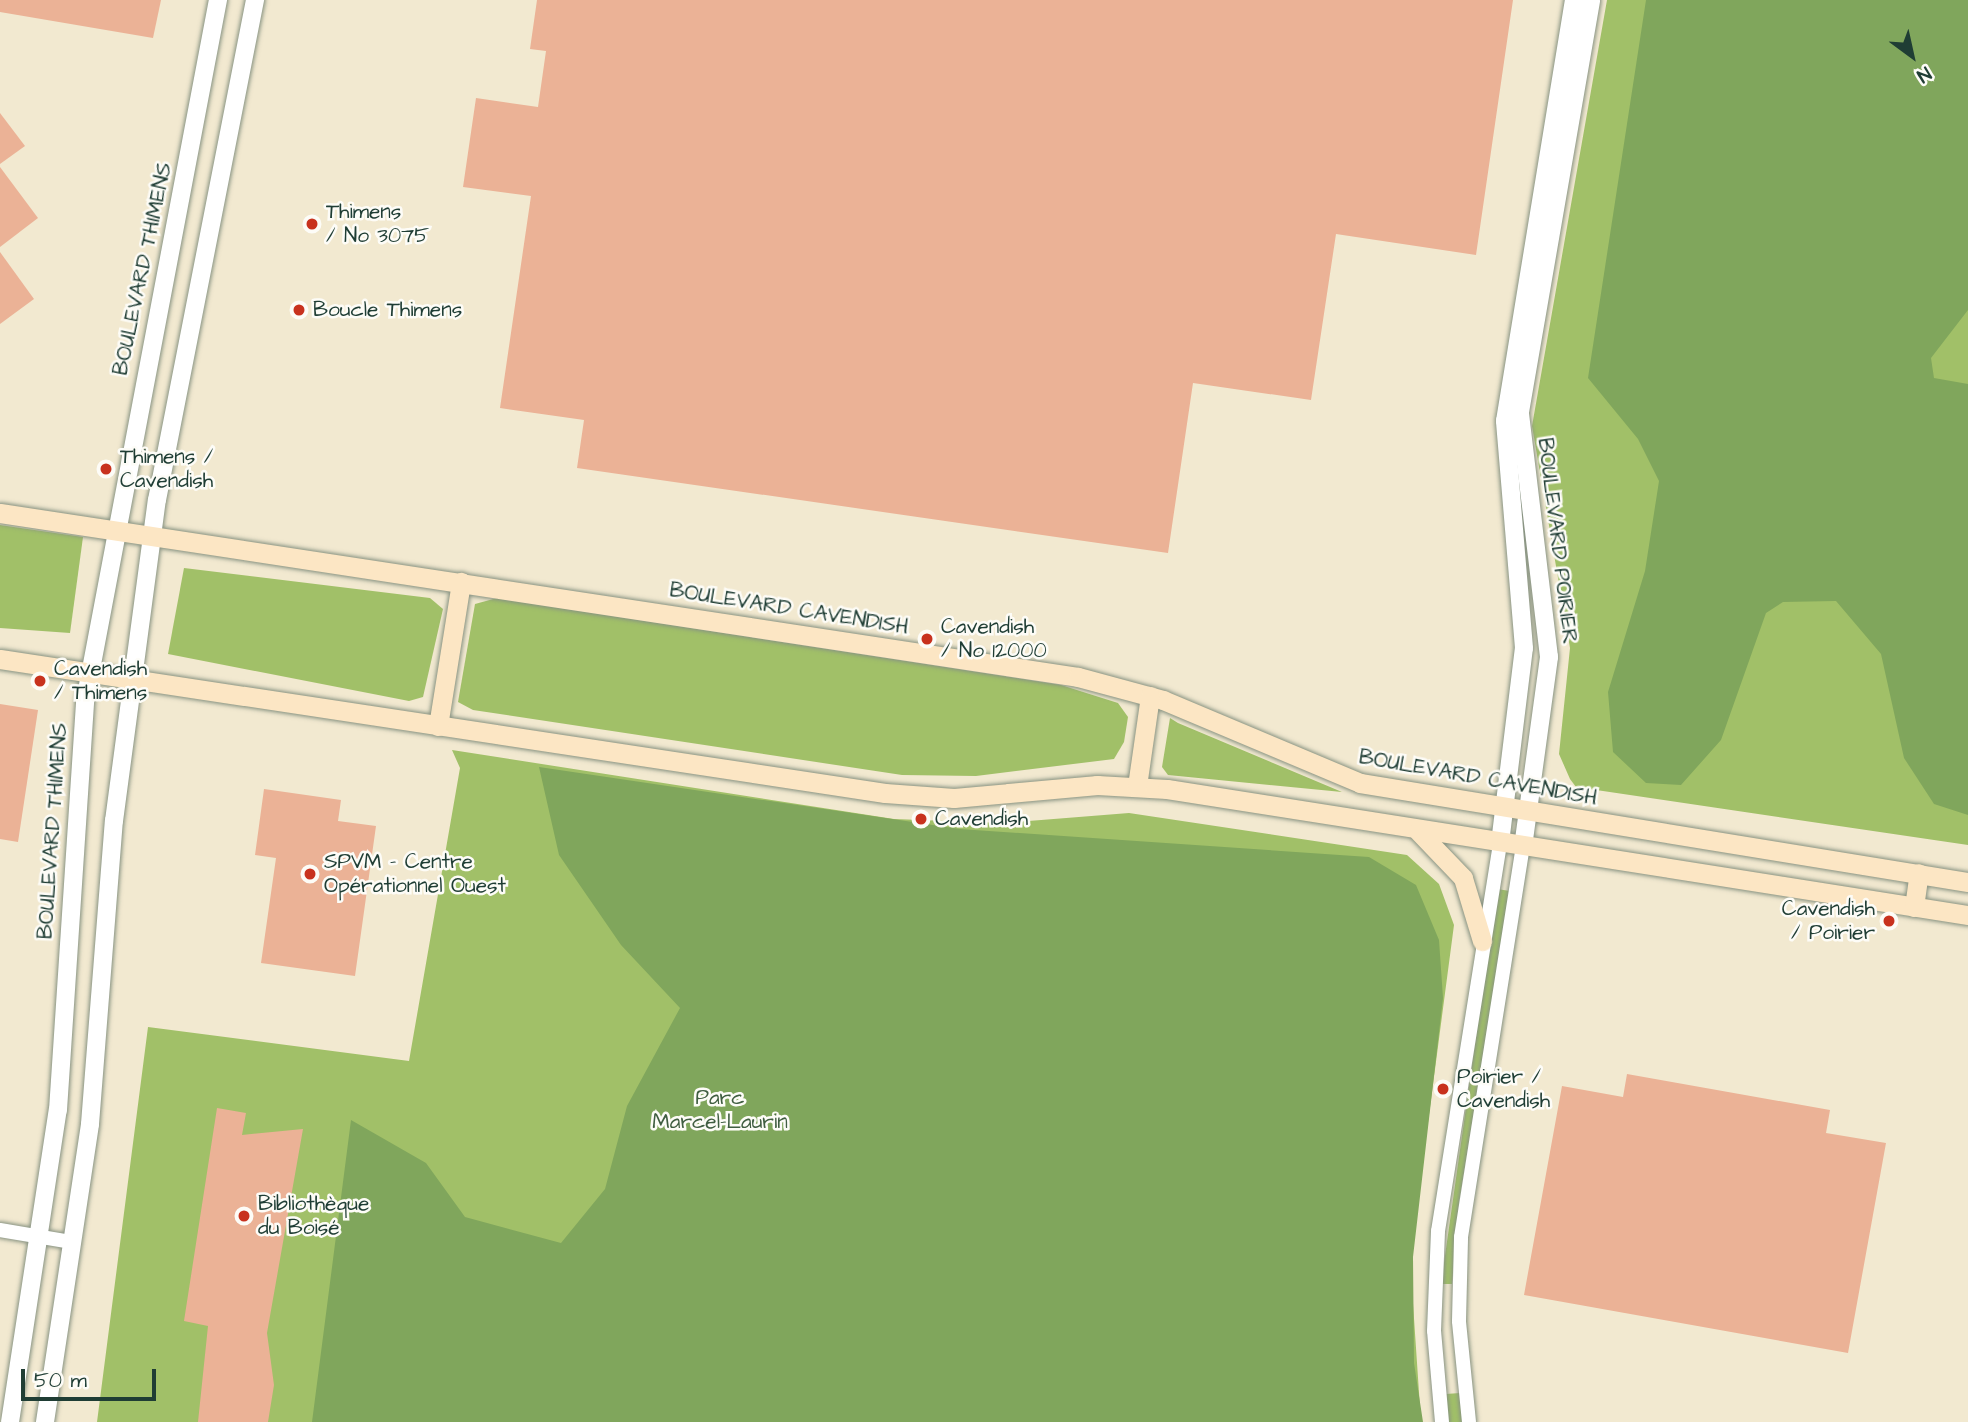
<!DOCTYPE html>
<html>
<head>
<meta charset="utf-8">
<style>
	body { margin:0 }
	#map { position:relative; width:1968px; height:1422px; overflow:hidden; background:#f2e9d0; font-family:"Architects Daughter",sans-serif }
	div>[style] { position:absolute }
	.green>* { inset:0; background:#a1c068 }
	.forest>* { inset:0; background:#80a65c }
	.building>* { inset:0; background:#ebb296 }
	.roads { filter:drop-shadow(0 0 2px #889382) drop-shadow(0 0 2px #889382) }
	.minor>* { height:14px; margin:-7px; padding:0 7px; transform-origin:7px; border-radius:7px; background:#fff }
	.tertiary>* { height:18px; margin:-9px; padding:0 9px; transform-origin:9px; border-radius:9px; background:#fff }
	.secondary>* { height:19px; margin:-9.5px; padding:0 9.5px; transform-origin:9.5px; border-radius:9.5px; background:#fce6c4 }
	.dots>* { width:19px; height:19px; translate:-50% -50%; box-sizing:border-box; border:4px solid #fdfcf7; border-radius:50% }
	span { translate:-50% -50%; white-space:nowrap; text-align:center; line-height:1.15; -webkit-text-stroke:5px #fdfcf7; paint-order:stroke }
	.poi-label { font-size:21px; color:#1f3d34 }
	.left { translate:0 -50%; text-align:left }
	.right { translate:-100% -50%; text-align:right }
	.street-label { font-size:21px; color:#1f3d34 }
	.park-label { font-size:21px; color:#405e41 }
	.north { position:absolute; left:1877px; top:21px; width:70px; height:70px; -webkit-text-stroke:5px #fdfcf7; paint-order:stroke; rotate:147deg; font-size:19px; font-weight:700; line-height:28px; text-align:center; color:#1f3d34 }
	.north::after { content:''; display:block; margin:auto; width:24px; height:32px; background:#1f3d34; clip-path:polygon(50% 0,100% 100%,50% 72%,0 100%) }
	.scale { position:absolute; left:21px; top:1369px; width:135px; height:32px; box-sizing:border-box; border:4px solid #1f3d34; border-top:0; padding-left:9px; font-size:21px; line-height:24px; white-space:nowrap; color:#1f3d34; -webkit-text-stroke:5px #fdfcf7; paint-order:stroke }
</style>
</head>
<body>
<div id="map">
	<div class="green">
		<i style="clip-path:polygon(1607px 0,1968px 0,1968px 845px,1576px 787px,1570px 779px,1559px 754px,1570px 648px,1532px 426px)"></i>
		<i style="clip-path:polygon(0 525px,83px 537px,70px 633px,0 628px)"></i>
		<i style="clip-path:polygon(184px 568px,430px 598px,443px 609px,423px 697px,409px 701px,168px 654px)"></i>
		<i style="clip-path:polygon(497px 598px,1061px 685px,1118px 703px,1128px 717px,1124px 742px,1114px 759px,976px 776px,902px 775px,473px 710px,458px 702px,475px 604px)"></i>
		<i style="clip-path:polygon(1170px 718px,1178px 723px,1342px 792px,1168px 775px,1162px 767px)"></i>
		<i style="clip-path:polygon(452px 750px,894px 819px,1003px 823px,1129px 813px,1407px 855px,1439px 884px,1454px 925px,1410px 1259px,1421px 1422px,97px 1422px,148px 1027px,409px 1061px,460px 768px)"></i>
		<i style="clip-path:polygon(1497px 889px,1510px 891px,1459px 1203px,1452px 1284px,1441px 1284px)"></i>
		<i style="clip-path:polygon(1460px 1393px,1463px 1422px,1448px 1422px,1446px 1394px)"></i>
	</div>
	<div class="forest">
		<i style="clip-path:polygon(1646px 0,1968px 0,1968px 310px,1931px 358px,1934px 378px,1968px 384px,1968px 815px,1934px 804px,1904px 758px,1881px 654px,1836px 601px,1783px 602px,1766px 613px,1721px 740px,1681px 785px,1646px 783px,1613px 752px,1608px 692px,1645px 571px,1659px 481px,1638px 439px,1588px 378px)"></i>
		<i style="clip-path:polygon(539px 767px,960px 829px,1369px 857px,1416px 885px,1439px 940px,1443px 998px,1413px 1257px,1414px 1363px,1423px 1422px,312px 1422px,351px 1120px,426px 1163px,465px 1217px,561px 1243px,605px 1189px,627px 1106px,680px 1008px,621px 945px,559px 855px)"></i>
	</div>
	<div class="building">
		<i style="clip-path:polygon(0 0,161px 0,153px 38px,0 12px)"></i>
		<i style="clip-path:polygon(537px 0,1513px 0,1476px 255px,1336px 234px,1311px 400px,1193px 383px,1168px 553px,577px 468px,584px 420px,500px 408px,531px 196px,463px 187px,476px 98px,538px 107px,546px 51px,530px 49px)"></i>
		<i style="clip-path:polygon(0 113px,25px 146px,0 164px)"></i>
		<i style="clip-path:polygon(0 167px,38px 218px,0 247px)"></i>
		<i style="clip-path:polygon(0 252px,34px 299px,0 324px)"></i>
		<i style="clip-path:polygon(0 704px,38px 710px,18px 842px,0 839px)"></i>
		<i style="clip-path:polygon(264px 789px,341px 800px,338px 821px,376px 826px,355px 976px,261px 963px,276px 858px,255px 855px)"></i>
		<i style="clip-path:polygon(1627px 1074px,1830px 1110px,1826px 1133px,1886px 1143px,1848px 1353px,1524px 1295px,1562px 1086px,1623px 1097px)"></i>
		<i style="clip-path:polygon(217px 1108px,246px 1113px,242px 1135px,303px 1129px,267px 1333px,274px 1385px,268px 1422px,198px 1422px,208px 1326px,184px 1321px)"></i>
	</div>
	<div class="roads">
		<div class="minor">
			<i style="left:0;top:1230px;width:73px;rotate:9.5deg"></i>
			<i style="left:1442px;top:1422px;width:91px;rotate:-95deg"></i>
			<i style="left:1434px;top:1331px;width:100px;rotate:-87.7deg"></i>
			<i style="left:1438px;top:1231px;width:393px;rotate:-80.9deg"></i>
			<i style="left:1469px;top:1422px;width:101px;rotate:-95.7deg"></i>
			<i style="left:1459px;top:1321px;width:84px;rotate:-88.6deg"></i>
			<i style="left:1461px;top:1237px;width:395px;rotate:-81deg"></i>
		</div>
		<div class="tertiary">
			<i style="left:1500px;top:843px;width:196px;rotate:-83deg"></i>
			<i style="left:1524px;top:648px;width:228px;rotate:-94.8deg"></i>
			<i style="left:1505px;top:421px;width:427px;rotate:-80.7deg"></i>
			<i style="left:1523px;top:847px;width:192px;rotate:-82.2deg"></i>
			<i style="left:1549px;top:657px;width:247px;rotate:-96.8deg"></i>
			<i style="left:1520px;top:412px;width:418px;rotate:-80.2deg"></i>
			<i style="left:10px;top:1422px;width:316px;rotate:-81.3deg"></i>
			<i style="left:58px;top:1110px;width:410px;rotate:-86.2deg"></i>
			<i style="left:85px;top:701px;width:714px;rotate:-79.26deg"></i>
			<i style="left:45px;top:1422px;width:301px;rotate:-81.4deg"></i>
			<i style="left:90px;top:1124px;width:304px;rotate:-85.5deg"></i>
			<i style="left:114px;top:821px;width:324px;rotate:-82.4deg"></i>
			<i style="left:157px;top:500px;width:510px;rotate:-78.91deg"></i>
		</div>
		<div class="secondary">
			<i style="left:0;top:513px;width:1090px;rotate:8.65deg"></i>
			<i style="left:1078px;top:677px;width:88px;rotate:15.1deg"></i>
			<i style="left:1163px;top:700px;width:214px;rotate:22.8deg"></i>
			<i style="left:1360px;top:783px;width:616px;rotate:9.25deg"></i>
			<i style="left:0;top:659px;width:895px;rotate:8.61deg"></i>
			<i style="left:885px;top:793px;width:69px;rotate:4.1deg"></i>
			<i style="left:954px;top:798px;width:144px;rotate:-5.2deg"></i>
			<i style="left:1097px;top:785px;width:70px;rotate:3.3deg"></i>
			<i style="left:1167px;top:789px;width:811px;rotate:8.94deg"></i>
			<i style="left:438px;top:726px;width:146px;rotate:-80.9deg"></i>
			<i style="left:1137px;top:786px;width:91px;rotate:-81.8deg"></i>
			<i style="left:1418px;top:831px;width:65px;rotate:46.2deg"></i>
			<i style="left:1463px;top:878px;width:66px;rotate:73.2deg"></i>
			<i style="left:1914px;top:907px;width:34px;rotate:-82deg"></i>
		</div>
	</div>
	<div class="dots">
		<i style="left:312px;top:224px;background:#c8321e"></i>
		<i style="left:299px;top:310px;background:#c8321e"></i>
		<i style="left:106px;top:469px;background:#c8321e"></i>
		<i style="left:927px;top:639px;background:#c8321e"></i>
		<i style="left:40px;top:681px;background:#c8321e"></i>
		<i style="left:921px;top:819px;background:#c8321e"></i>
		<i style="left:310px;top:874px;background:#c8321e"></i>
		<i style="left:1889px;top:921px;background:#c8321e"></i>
		<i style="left:1443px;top:1089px;background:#c8321e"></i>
		<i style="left:244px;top:1216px;background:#c8321e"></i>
	</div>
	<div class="poi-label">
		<span class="left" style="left:326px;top:224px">Thimens<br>/ No 3075</span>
		<span class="left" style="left:313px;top:310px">Boucle Thimens</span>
		<span class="left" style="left:120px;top:469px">Thimens /<br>Cavendish</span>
		<span class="left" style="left:941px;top:639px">Cavendish<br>/ No 12000</span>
		<span class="left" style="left:54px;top:681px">Cavendish<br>/ Thimens</span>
		<span class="left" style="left:935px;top:819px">Cavendish</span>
		<span class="left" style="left:324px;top:874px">SPVM - Centre<br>Opérationnel Ouest</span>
		<span class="right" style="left:1875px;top:921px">Cavendish<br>/ Poirier</span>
		<span class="left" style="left:1457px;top:1089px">Poirier /<br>Cavendish</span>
		<span class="left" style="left:258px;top:1216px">Bibliothèque<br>du Boisé</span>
	</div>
	<div class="street-label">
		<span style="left:143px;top:269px;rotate:-78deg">BOULEVARD THIMENS</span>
		<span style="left:1557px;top:541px;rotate:83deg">BOULEVARD POIRIER</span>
		<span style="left:789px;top:609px;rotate:9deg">BOULEVARD CAVENDISH</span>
		<span style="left:1478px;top:778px;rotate:10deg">BOULEVARD CAVENDISH</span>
		<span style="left:53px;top:831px;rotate:-86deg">BOULEVARD THIMENS</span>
	</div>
	<div class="park-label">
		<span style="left:720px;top:1110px">Parc<br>Marcel-Laurin</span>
	</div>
	<div class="north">N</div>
	<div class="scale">50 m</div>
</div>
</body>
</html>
